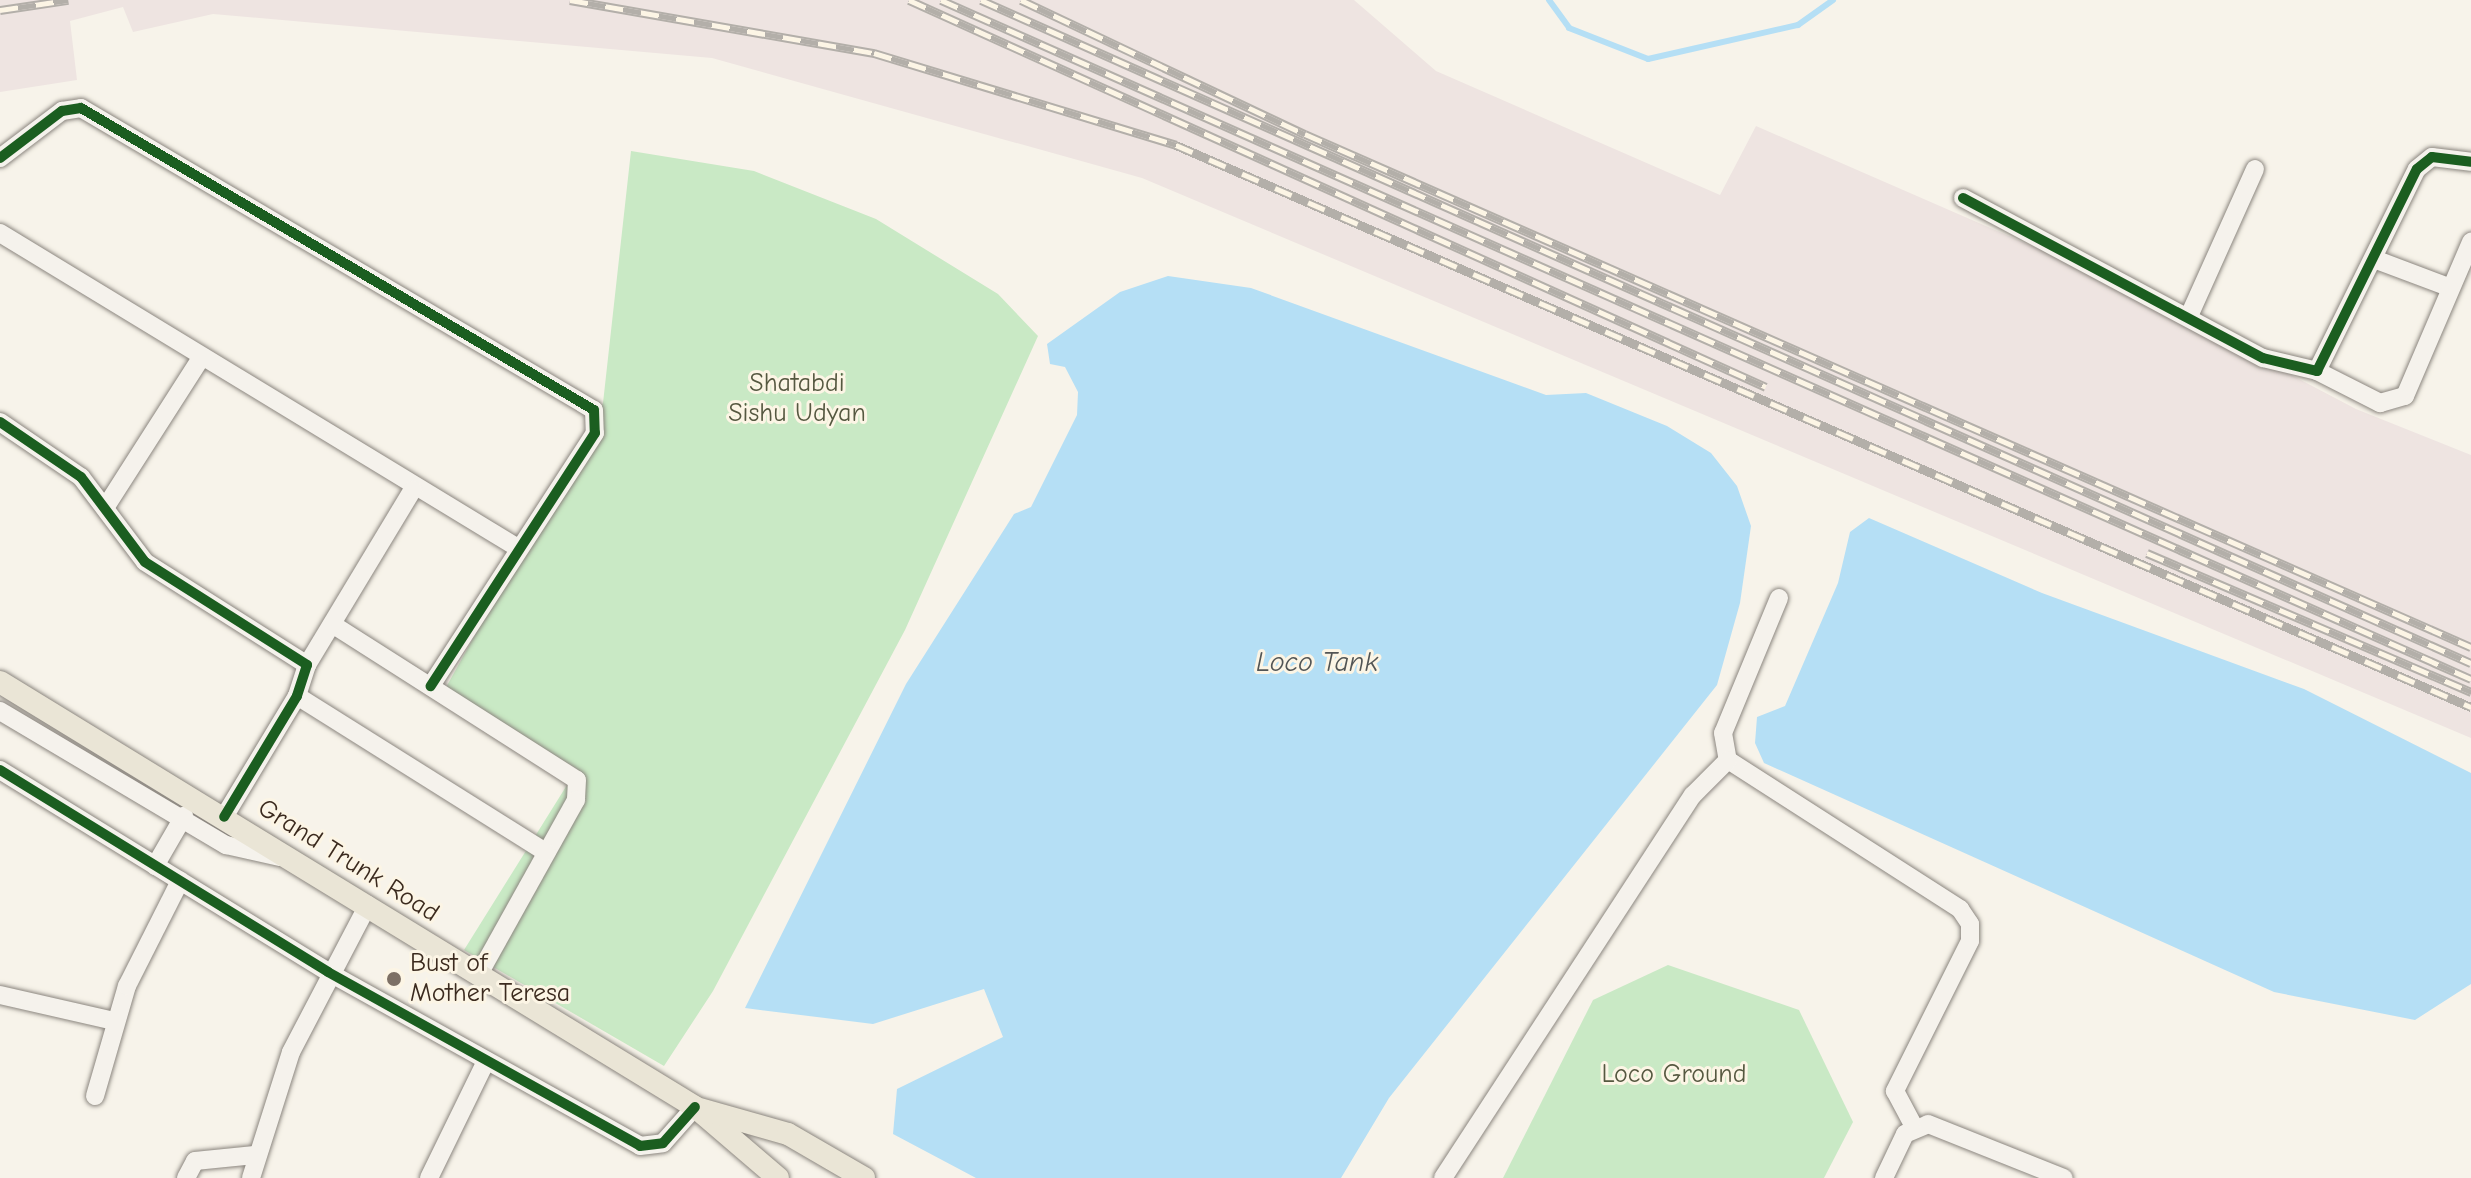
<!DOCTYPE html>
<html>
<head>
<meta charset="utf-8">
<style>
	body { margin:0 }
	#map { position:relative; width:2471px; height:1178px; overflow:hidden; background:#f7f3ea; font-family:"Comic Neue",sans-serif }
	div>[style] { position:absolute }
	.built>* { inset:0; background:#eee4e1 }
	.green>* { inset:0; background:#c9e9c5 }
	.water>* { inset:0; background:#b5dff5 }
	.stream>* { height:6px; margin:-3px; padding:0 3px; transform-origin:3px; border-radius:3px; background:#b5dff5 }
	.roads { filter:drop-shadow(0 0 2px #8b867f) drop-shadow(0 0 2px #8b867f) }
	.minor>* { height:18px; margin:-9px; padding:0 9px; transform-origin:9px; border-radius:9px; background:#f5f2ec }
	.major>* { height:22px; margin:-11px; padding:0 11px; transform-origin:11px; border-radius:11px; background:#eae5d6 }
	.rail>* { height:9px; margin-top:-4.5px; transform-origin:0; background:repeating-linear-gradient(90deg,#fcf5e5 0 18px,#b3afa9 0 36px); box-sizing:border-box; border-block:2px solid #b3afa9 }
	.cycleway>* { height:10px; margin:-5px; padding:0 5px; transform-origin:5px; border-radius:5px; background:#1b5e20 }
	.dots>* { width:22px; height:22px; translate:-50% -50%; box-sizing:border-box; border:4px solid #fcf5e5; border-radius:50% }
	span { translate:-50% -50%; white-space:nowrap; text-align:center; line-height:1.15; -webkit-text-stroke:6px #fcf5e5; paint-order:stroke }
	.park-label { font-size:26px; color:#555840 }
	.street-label { font-size:26px; color:#3b2a1e }
	.poi-label { font-size:26px; color:#3b2a1e }
	.left { translate:0 -50%; text-align:left }
	.water-label { font-size:28px; color:#525555; font-style:italic }
</style>
</head>
<body>
<div id="map">
	<div class="built">
		<i style="clip-path:polygon(0 0,1354px 0,1436px 71px,1720px 195px,1756px 126px,2110px 280px,2356px 409px,2471px 455px,2471px 738px,1142px 178px,712px 58px,213px 14px,133px 32px,123px 7px,70px 21px,77px 80px,0 92px)"></i>
	</div>
	<div class="green">
		<i style="clip-path:polygon(631px 151px,754px 171px,876px 219px,998px 294px,1038px 336px,905px 630px,713px 991px,664px 1066px,464px 950px,577px 769px,444px 691px,603px 403px)"></i>
		<i style="clip-path:polygon(1668px 965px,1799px 1010px,1853px 1122px,1824px 1178px,1503px 1178px,1593px 1000px)"></i>
	</div>
	<div class="water">
		<i style="clip-path:polygon(1168px 276px,1251px 288px,1546px 395px,1586px 393px,1667px 426px,1711px 453px,1737px 486px,1751px 526px,1740px 603px,1717px 685px,1389px 1098px,1341px 1178px,976px 1178px,893px 1134px,897px 1089px,1003px 1037px,984px 989px,873px 1024px,745px 1008px,906px 684px,1014px 514px,1031px 507px,1077px 415px,1078px 392px,1065px 367px,1050px 364px,1047px 344px,1120px 292px)"></i>
		<i style="clip-path:polygon(1869px 518px,2042px 593px,2304px 689px,2471px 773px,2471px 984px,2415px 1020px,2274px 992px,1764px 763px,1755px 743px,1757px 717px,1785px 706px,1838px 583px,1850px 532px)"></i>
	</div>
	<div class="stream">
		<i style="left:1549px;top:0;width:34px;rotate:54deg"></i>
		<i style="left:1569px;top:28px;width:85px;rotate:21.4deg"></i>
		<i style="left:1648px;top:59px;width:154px;rotate:-12.8deg"></i>
		<i style="left:1798px;top:25px;width:43px;rotate:-35.5deg"></i>
	</div>
	<div class="roads">
		<div class="minor">
			<i style="left:0;top:158px;width:78px;rotate:-37.2deg"></i>
			<i style="left:62px;top:111px;width:19px;rotate:-9deg"></i>
			<i style="left:81px;top:108px;width:595px;rotate:30.49deg"></i>
			<i style="left:594px;top:410px;width:23px;rotate:88deg"></i>
			<i style="left:595px;top:433px;width:302px;rotate:123deg"></i>
			<i style="left:1963px;top:198px;width:340px;rotate:28.1deg"></i>
			<i style="left:2263px;top:358px;width:56px;rotate:13.5deg"></i>
			<i style="left:2317px;top:371px;width:225px;rotate:-63.7deg"></i>
			<i style="left:2417px;top:169px;width:19px;rotate:-39deg"></i>
			<i style="left:2432px;top:157px;width:39px;rotate:7deg"></i>
			<i style="left:0;top:233px;width:606px;rotate:31.3deg"></i>
			<i style="left:2374px;top:259px;width:82px;rotate:20.6deg"></i>
			<i style="left:2189px;top:316px;width:161px;rotate:-65.8deg"></i>
			<i style="left:2317px;top:371px;width:71px;rotate:26.9deg"></i>
			<i style="left:2380px;top:403px;width:26px;rotate:-16deg"></i>
			<i style="left:2405px;top:396px;width:168px;rotate:-66.8deg"></i>
			<i style="left:0;top:422px;width:98px;rotate:34.2deg"></i>
			<i style="left:81px;top:477px;width:106px;rotate:53deg"></i>
			<i style="left:145px;top:562px;width:192px;rotate:32.4deg"></i>
			<i style="left:307px;top:665px;width:33px;rotate:108deg"></i>
			<i style="left:297px;top:696px;width:141px;rotate:121.1deg"></i>
			<i style="left:105px;top:508px;width:178px;rotate:-57.4deg"></i>
			<i style="left:1779px;top:598px;width:146px;rotate:112.5deg"></i>
			<i style="left:1723px;top:733px;width:27px;rotate:80deg"></i>
			<i style="left:1728px;top:760px;width:276px;rotate:32.7deg"></i>
			<i style="left:1960px;top:909px;width:18px;rotate:56deg"></i>
			<i style="left:1970px;top:924px;width:17px;rotate:90deg"></i>
			<i style="left:1970px;top:941px;width:168px;rotate:116.6deg"></i>
			<i style="left:1895px;top:1091px;width:40px;rotate:62deg"></i>
			<i style="left:332px;top:624px;width:290px;rotate:32.5deg"></i>
			<i style="left:577px;top:780px;width:20px;rotate:93deg"></i>
			<i style="left:576px;top:800px;width:201px;rotate:119.1deg"></i>
			<i style="left:307px;top:665px;width:205px;rotate:-58.9deg"></i>
			<i style="left:297px;top:696px;width:294px;rotate:32.1deg"></i>
			<i style="left:0;top:711px;width:263px;rotate:30.7deg"></i>
			<i style="left:226px;top:845px;width:55px;rotate:12.5deg"></i>
			<i style="left:0;top:770px;width:385px;rotate:31.6deg"></i>
			<i style="left:328px;top:972px;width:357px;rotate:29.1deg"></i>
			<i style="left:640px;top:1146px;width:23px;rotate:-7deg"></i>
			<i style="left:663px;top:1143px;width:48px;rotate:-48.4deg"></i>
			<i style="left:155px;top:866px;width:58px;rotate:-59.9deg"></i>
			<i style="left:0;top:995px;width:117px;rotate:12.8deg"></i>
			<i style="left:95px;top:1096px;width:115px;rotate:-73.8deg"></i>
			<i style="left:127px;top:986px;width:118px;rotate:-63.2deg"></i>
			<i style="left:186px;top:1178px;width:19px;rotate:-62deg"></i>
			<i style="left:195px;top:1161px;width:60px;rotate:-5.7deg"></i>
			<i style="left:251px;top:1178px;width:132px;rotate:-72.4deg"></i>
			<i style="left:291px;top:1052px;width:166px;rotate:-62.4deg"></i>
			<i style="left:429px;top:1178px;width:130px;rotate:-64deg"></i>
			<i style="left:1443px;top:1178px;width:457px;rotate:-56.9deg"></i>
			<i style="left:1693px;top:795px;width:49px;rotate:-45deg"></i>
			<i style="left:1884px;top:1178px;width:49px;rotate:-64.5deg"></i>
			<i style="left:1905px;top:1134px;width:25px;rotate:-23deg"></i>
			<i style="left:1928px;top:1124px;width:146px;rotate:21.7deg"></i>
		</div>
		<div class="major">
			<i style="left:0;top:682px;width:815px;rotate:31.45deg"></i>
			<i style="left:695px;top:1107px;width:109px;rotate:40.5deg"></i>
			<i style="left:700px;top:1109px;width:91px;rotate:15.9deg"></i>
			<i style="left:788px;top:1134px;width:88px;rotate:30.1deg"></i>
		</div>
	</div>
	<div class="rail">
		<i style="left:570px;top:0;width:309px;rotate:9.9deg"></i>
		<i style="left:874px;top:53px;width:316px;rotate:16.9deg"></i>
		<i style="left:1176px;top:145px;width:1412px;rotate:23.46deg"></i>
		<i style="left:909px;top:0;width:940px;rotate:24.3deg"></i>
		<i style="left:941px;top:0;width:1674px;rotate:23.93deg"></i>
		<i style="left:981px;top:0;width:1631px;rotate:23.99deg"></i>
		<i style="left:1021px;top:0;width:314px;rotate:25.3deg"></i>
		<i style="left:1305px;top:134px;width:1274px;rotate:23.75deg"></i>
		<i style="left:0;top:10px;width:69px;rotate:-8.4deg"></i>
		<i style="left:2147px;top:553px;width:353px;rotate:23.2deg"></i>
	</div>
	<div class="cycleway">
		<i style="left:0;top:158px;width:78px;rotate:-37.2deg"></i>
		<i style="left:62px;top:111px;width:19px;rotate:-9deg"></i>
		<i style="left:81px;top:108px;width:595px;rotate:30.49deg"></i>
		<i style="left:594px;top:410px;width:23px;rotate:88deg"></i>
		<i style="left:595px;top:433px;width:302px;rotate:123deg"></i>
		<i style="left:1963px;top:198px;width:340px;rotate:28.1deg"></i>
		<i style="left:2263px;top:358px;width:56px;rotate:13.5deg"></i>
		<i style="left:2317px;top:371px;width:225px;rotate:-63.7deg"></i>
		<i style="left:2417px;top:169px;width:19px;rotate:-39deg"></i>
		<i style="left:2432px;top:157px;width:39px;rotate:7deg"></i>
		<i style="left:0;top:422px;width:98px;rotate:34.2deg"></i>
		<i style="left:81px;top:477px;width:106px;rotate:53deg"></i>
		<i style="left:145px;top:562px;width:192px;rotate:32.4deg"></i>
		<i style="left:307px;top:665px;width:33px;rotate:108deg"></i>
		<i style="left:297px;top:696px;width:141px;rotate:121.1deg"></i>
		<i style="left:0;top:770px;width:385px;rotate:31.6deg"></i>
		<i style="left:328px;top:972px;width:357px;rotate:29.1deg"></i>
		<i style="left:640px;top:1146px;width:23px;rotate:-7deg"></i>
		<i style="left:663px;top:1143px;width:48px;rotate:-48.4deg"></i>
	</div>
	<div class="dots">
		<i style="left:394px;top:979px;background:#7d7065"></i>
	</div>
	<div class="park-label">
		<span style="left:797px;top:399px">Shatabdi<br>Sishu Udyan</span>
		<span style="left:1674px;top:1075px">Loco Ground</span>
	</div>
	<div class="street-label">
		<span style="left:348px;top:861px;rotate:32deg">Grand Trunk Road</span>
	</div>
	<div class="poi-label">
		<span class="left" style="left:410px;top:979px">Bust of<br>Mother Teresa</span>
	</div>
	<div class="water-label">
		<span style="left:1317px;top:662px">Loco Tank</span>
	</div>
</div>
</body>
</html>
